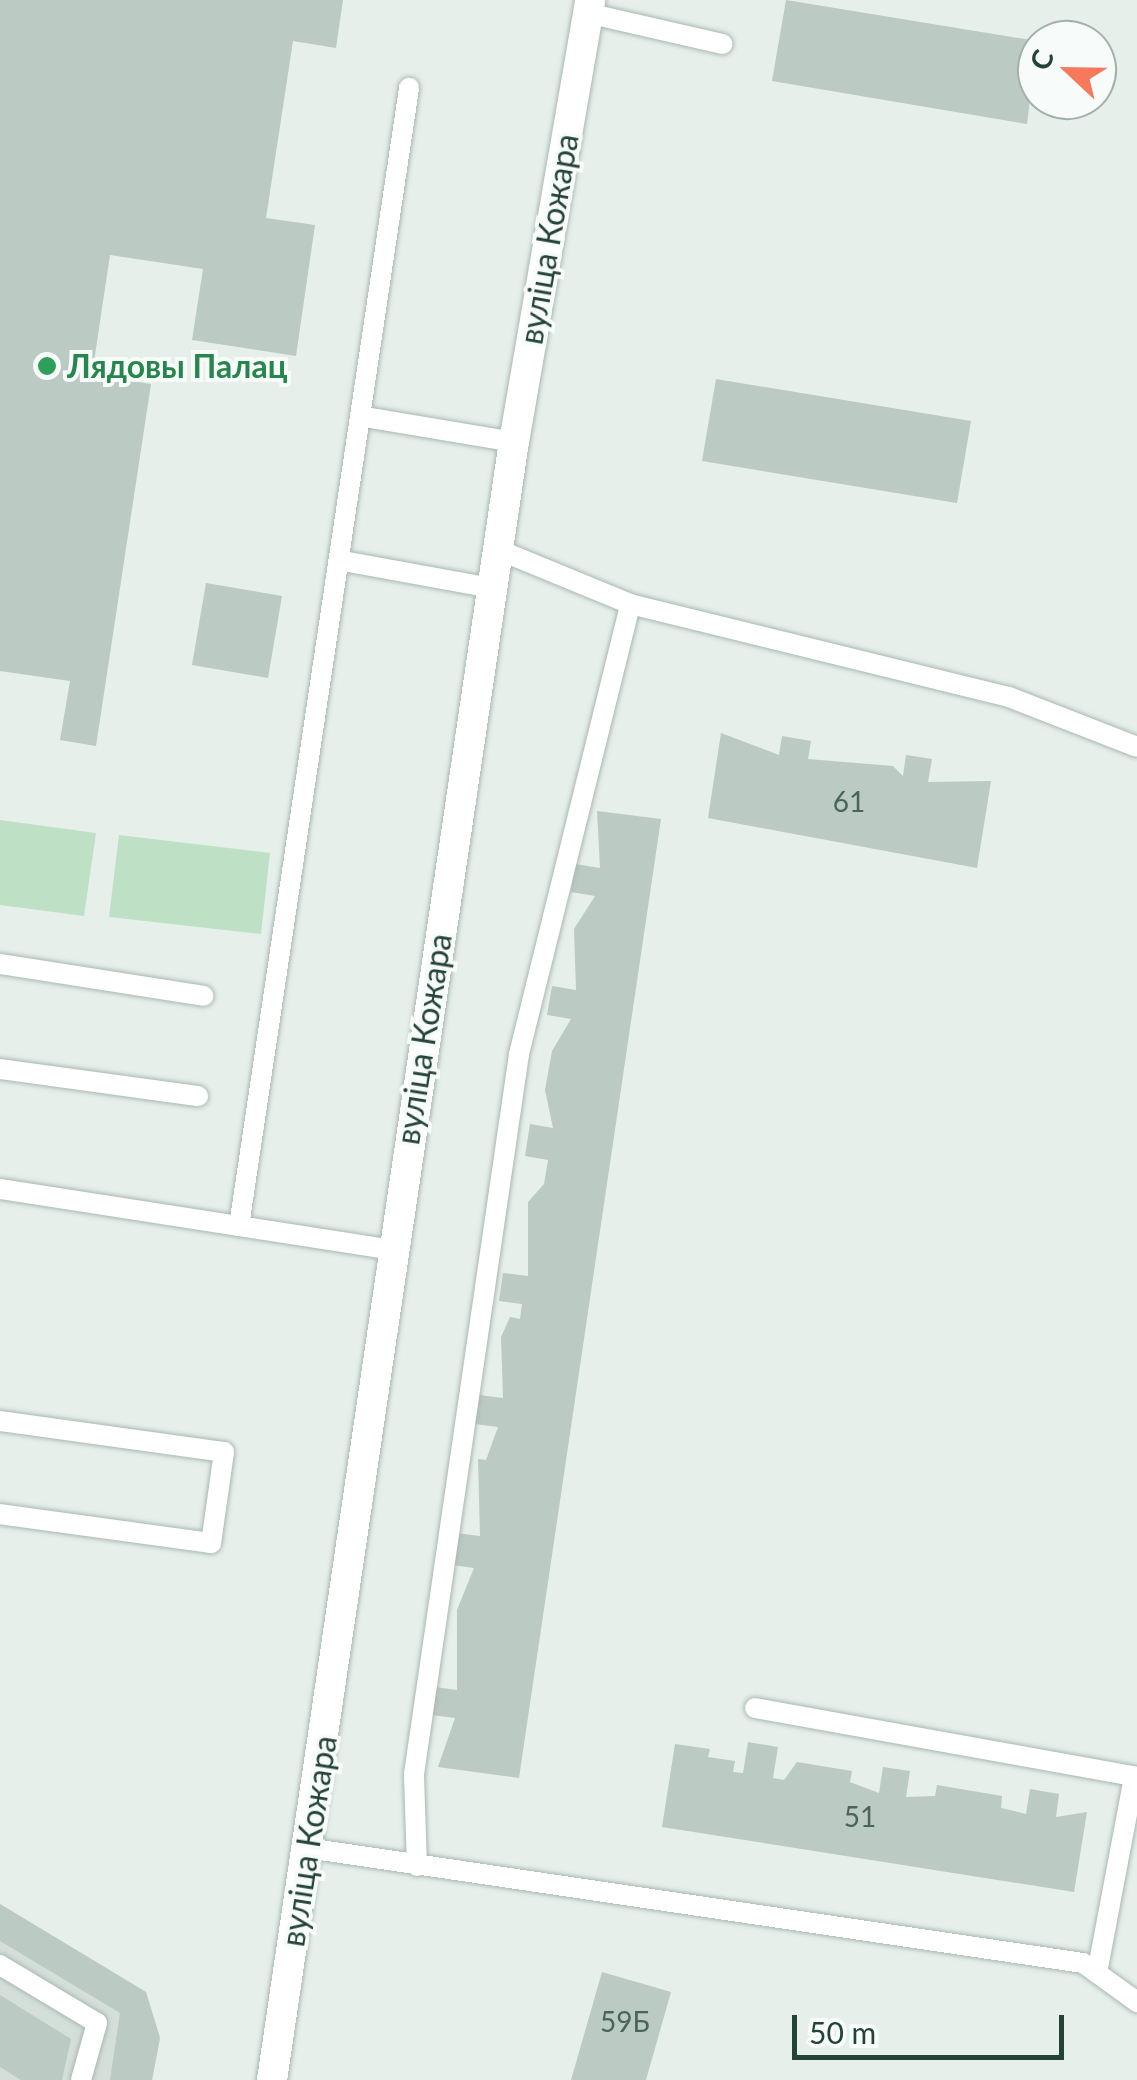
<!DOCTYPE html>
<html>
<head>
<meta charset="utf-8">
<style>
	body { margin:0 }
	#map { position:relative; width:1137px; height:2080px; overflow:hidden; background:#e6efea; font-family:Lato,sans-serif }
	div>[style] { position:absolute }
	.built>* { inset:0; background:#d4dfd9 }
	.green>* { inset:0; background:#bee1c6 }
	.building>* { inset:0; background:#bbcac3 }
	.roads { filter:drop-shadow(0 0 2px #a8b8b1) drop-shadow(0 0 2px #a8b8b1) }
	.service>* { height:20px; margin:-10px; padding:0 10px; transform-origin:10px; border-radius:10px; background:#fff }
	.minor>* { height:30px; margin:-15px; padding:0 15px; transform-origin:15px; border-radius:15px; background:#fff }
	.dots>* { width:28px; height:28px; translate:-50% -50%; box-sizing:border-box; border:5px solid #f7fbf9; border-radius:50% }
	span { translate:-50% -50%; white-space:nowrap; text-align:center; line-height:1.15; -webkit-text-stroke:8px #f7fbf9; paint-order:stroke }
	.number-label { font-size:28px; color:#49655b }
	.number-label span { -webkit-text-stroke-width:0 }
	.street-label { font-size:32px; color:#234338 }
	.leisure-label { font-size:32px; color:#27864d; font-weight:700 }
	.left { translate:0 -50%; text-align:left }
	.north { position:absolute; left:1017px; top:20px; width:100px; height:100px; box-sizing:border-box; background:#f7fbf9; border:2px solid #a2b1ac; border-radius:50%; rotate:292deg; font-size:28px; font-weight:700; line-height:40px; text-align:center; color:#234338 }
	.north::after { content:''; display:block; margin:auto; width:35px; height:45px; background:#f7795c; clip-path:polygon(50% 0,100% 100%,50% 72%,0 100%) }
	.scale { position:absolute; left:792px; top:2015px; width:272px; height:45px; box-sizing:border-box; border:5px solid #234338; border-top:0; padding-left:12px; font-size:30px; line-height:35px; white-space:nowrap; color:#234338; -webkit-text-stroke:8px #f7fbf9; paint-order:stroke }
</style>
</head>
<body>
<div id="map">
	<div class="built">
		<i style="clip-path:polygon(0 1904px,146px 1992px,160px 2038px,152px 2080px,0 2080px)"></i>
	</div>
	<div class="green">
		<i style="clip-path:polygon(0 820px,96px 833px,84px 916px,0 905px)"></i>
		<i style="clip-path:polygon(119px 835px,270px 853px,261px 934px,109px 917px)"></i>
	</div>
	<div class="building">
		<i style="clip-path:polygon(0 0,343px 0,336px 48px,293px 41px,266px 218px,315px 225px,296px 356px,192px 340px,203px 269px,110px 255px,92px 375px,151px 384px,96px 746px,60px 740px,70px 681px,0 671px)"></i>
		<i style="clip-path:polygon(786px 0,1037px 41px,1027px 124px,772px 81px)"></i>
		<i style="clip-path:polygon(716px 379px,971px 421px,957px 503px,702px 461px)"></i>
		<i style="clip-path:polygon(206px 583px,282px 596px,268px 678px,192px 665px)"></i>
		<i style="clip-path:polygon(721px 733px,779px 755px,782px 736px,811px 741px,808px 759px,893px 766px,903px 776px,906px 755px,932px 759px,928px 782px,991px 781px,977px 868px,708px 818px)"></i>
		<i style="clip-path:polygon(597px 811px,661px 819px,519px 1778px,438px 1767px,455px 1718px,431px 1715px,435px 1687px,457px 1690px,457px 1610px,474px 1568px,452px 1565px,456px 1533px,480px 1536px,478px 1459px,486px 1460px,498px 1427px,475px 1424px,479px 1395px,503px 1398px,501px 1337px,510px 1317px,520px 1319px,522px 1304px,499px 1301px,503px 1273px,528px 1276px,528px 1202px,544px 1184px,548px 1160px,525px 1156px,530px 1124px,553px 1128px,545px 1090px,552px 1051px,571px 1019px,547px 1015px,552px 986px,576px 990px,574px 929px,595px 896px,571px 892px,575px 864px,600px 868px)"></i>
		<i style="clip-path:polygon(748px 1742px,778px 1747px,773px 1778px,784px 1780px,797px 1762px,852px 1771px,850px 1782px,879px 1793px,883px 1767px,910px 1771px,906px 1797px,935px 1796px,937px 1785px,1002px 1796px,1001px 1808px,1026px 1814px,1030px 1789px,1059px 1794px,1056px 1817px,1087px 1812px,1074px 1892px,662px 1827px,675px 1744px,710px 1749px,708px 1757px,735px 1761px,733px 1772px,743px 1773px)"></i>
		<i style="clip-path:polygon(0 1904px,146px 1992px,160px 2038px,152px 2080px,110px 2080px,120px 2013px,0 1941px)"></i>
		<i style="clip-path:polygon(602px 1972px,671px 1992px,646px 2080px,571px 2080px)"></i>
		<i style="clip-path:polygon(0 1995px,71px 2039px,62px 2080px,21px 2080px,0 2067px)"></i>
	</div>
	<div class="roads">
		<div class="service">
			<i style="left:587px;top:13px;width:139px;rotate:12.9deg"></i>
			<i style="left:365px;top:417px;width:151px;rotate:9.5deg"></i>
			<i style="left:499px;top:550px;width:142px;rotate:22.4deg"></i>
			<i style="left:630px;top:604px;width:390px;rotate:13.8deg"></i>
			<i style="left:1009px;top:697px;width:137px;rotate:21.3deg"></i>
			<i style="left:343px;top:561px;width:151px;rotate:10.3deg"></i>
			<i style="left:0;top:964px;width:206px;rotate:8.9deg"></i>
			<i style="left:0;top:1069px;width:200px;rotate:7.8deg"></i>
			<i style="left:0;top:1189px;width:397px;rotate:8.8deg"></i>
			<i style="left:239px;top:1226px;width:1151px;rotate:-81.5deg"></i>
			<i style="left:0;top:1421px;width:226px;rotate:7.9deg"></i>
			<i style="left:224px;top:1452px;width:92px;rotate:98.1deg"></i>
			<i style="left:211px;top:1543px;width:213px;rotate:-172.2deg"></i>
			<i style="left:755px;top:1708px;width:388px;rotate:10.2deg"></i>
			<i style="left:307px;top:1848px;width:784px;rotate:8.43deg"></i>
			<i style="left:1083px;top:1963px;width:67px;rotate:35.8deg"></i>
			<i style="left:417px;top:1866px;width:92px;rotate:-91.9deg"></i>
			<i style="left:414px;top:1774px;width:728px;rotate:-81.7deg"></i>
			<i style="left:519px;top:1054px;width:463px;rotate:-76.1deg"></i>
			<i style="left:0;top:1965px;width:113px;rotate:30.9deg"></i>
			<i style="left:97px;top:2023px;width:59px;rotate:105.7deg"></i>
			<i style="left:1097px;top:1973px;width:199px;rotate:-79.3deg"></i>
		</div>
		<div class="minor">
			<i style="left:272px;top:2080px;width:1656px;rotate:-81.6deg"></i>
			<i style="left:514px;top:442px;width:448px;rotate:-80.2deg"></i>
		</div>
	</div>
	<div class="dots">
		<i style="left:47px;top:366px;background:#2e9e5b"></i>
	</div>
	<div class="number-label">
		<span style="left:849px;top:801px">61</span>
		<span style="left:860px;top:1816px">51</span>
		<span style="left:625px;top:2021px">59Б</span>
	</div>
	<div class="street-label">
		<span style="left:549px;top:239px;rotate:-80deg">вуліца Кожара</span>
		<span style="left:424px;top:1039px;rotate:-81deg">вуліца Кожара</span>
		<span style="left:309px;top:1841px;rotate:-81deg">вуліца Кожара</span>
	</div>
	<div class="leisure-label">
		<span class="left" style="left:67px;top:366px">Лядовы Палац</span>
	</div>
	<div class="north">С</div>
	<div class="scale">50 m</div>
</div>
</body>
</html>
